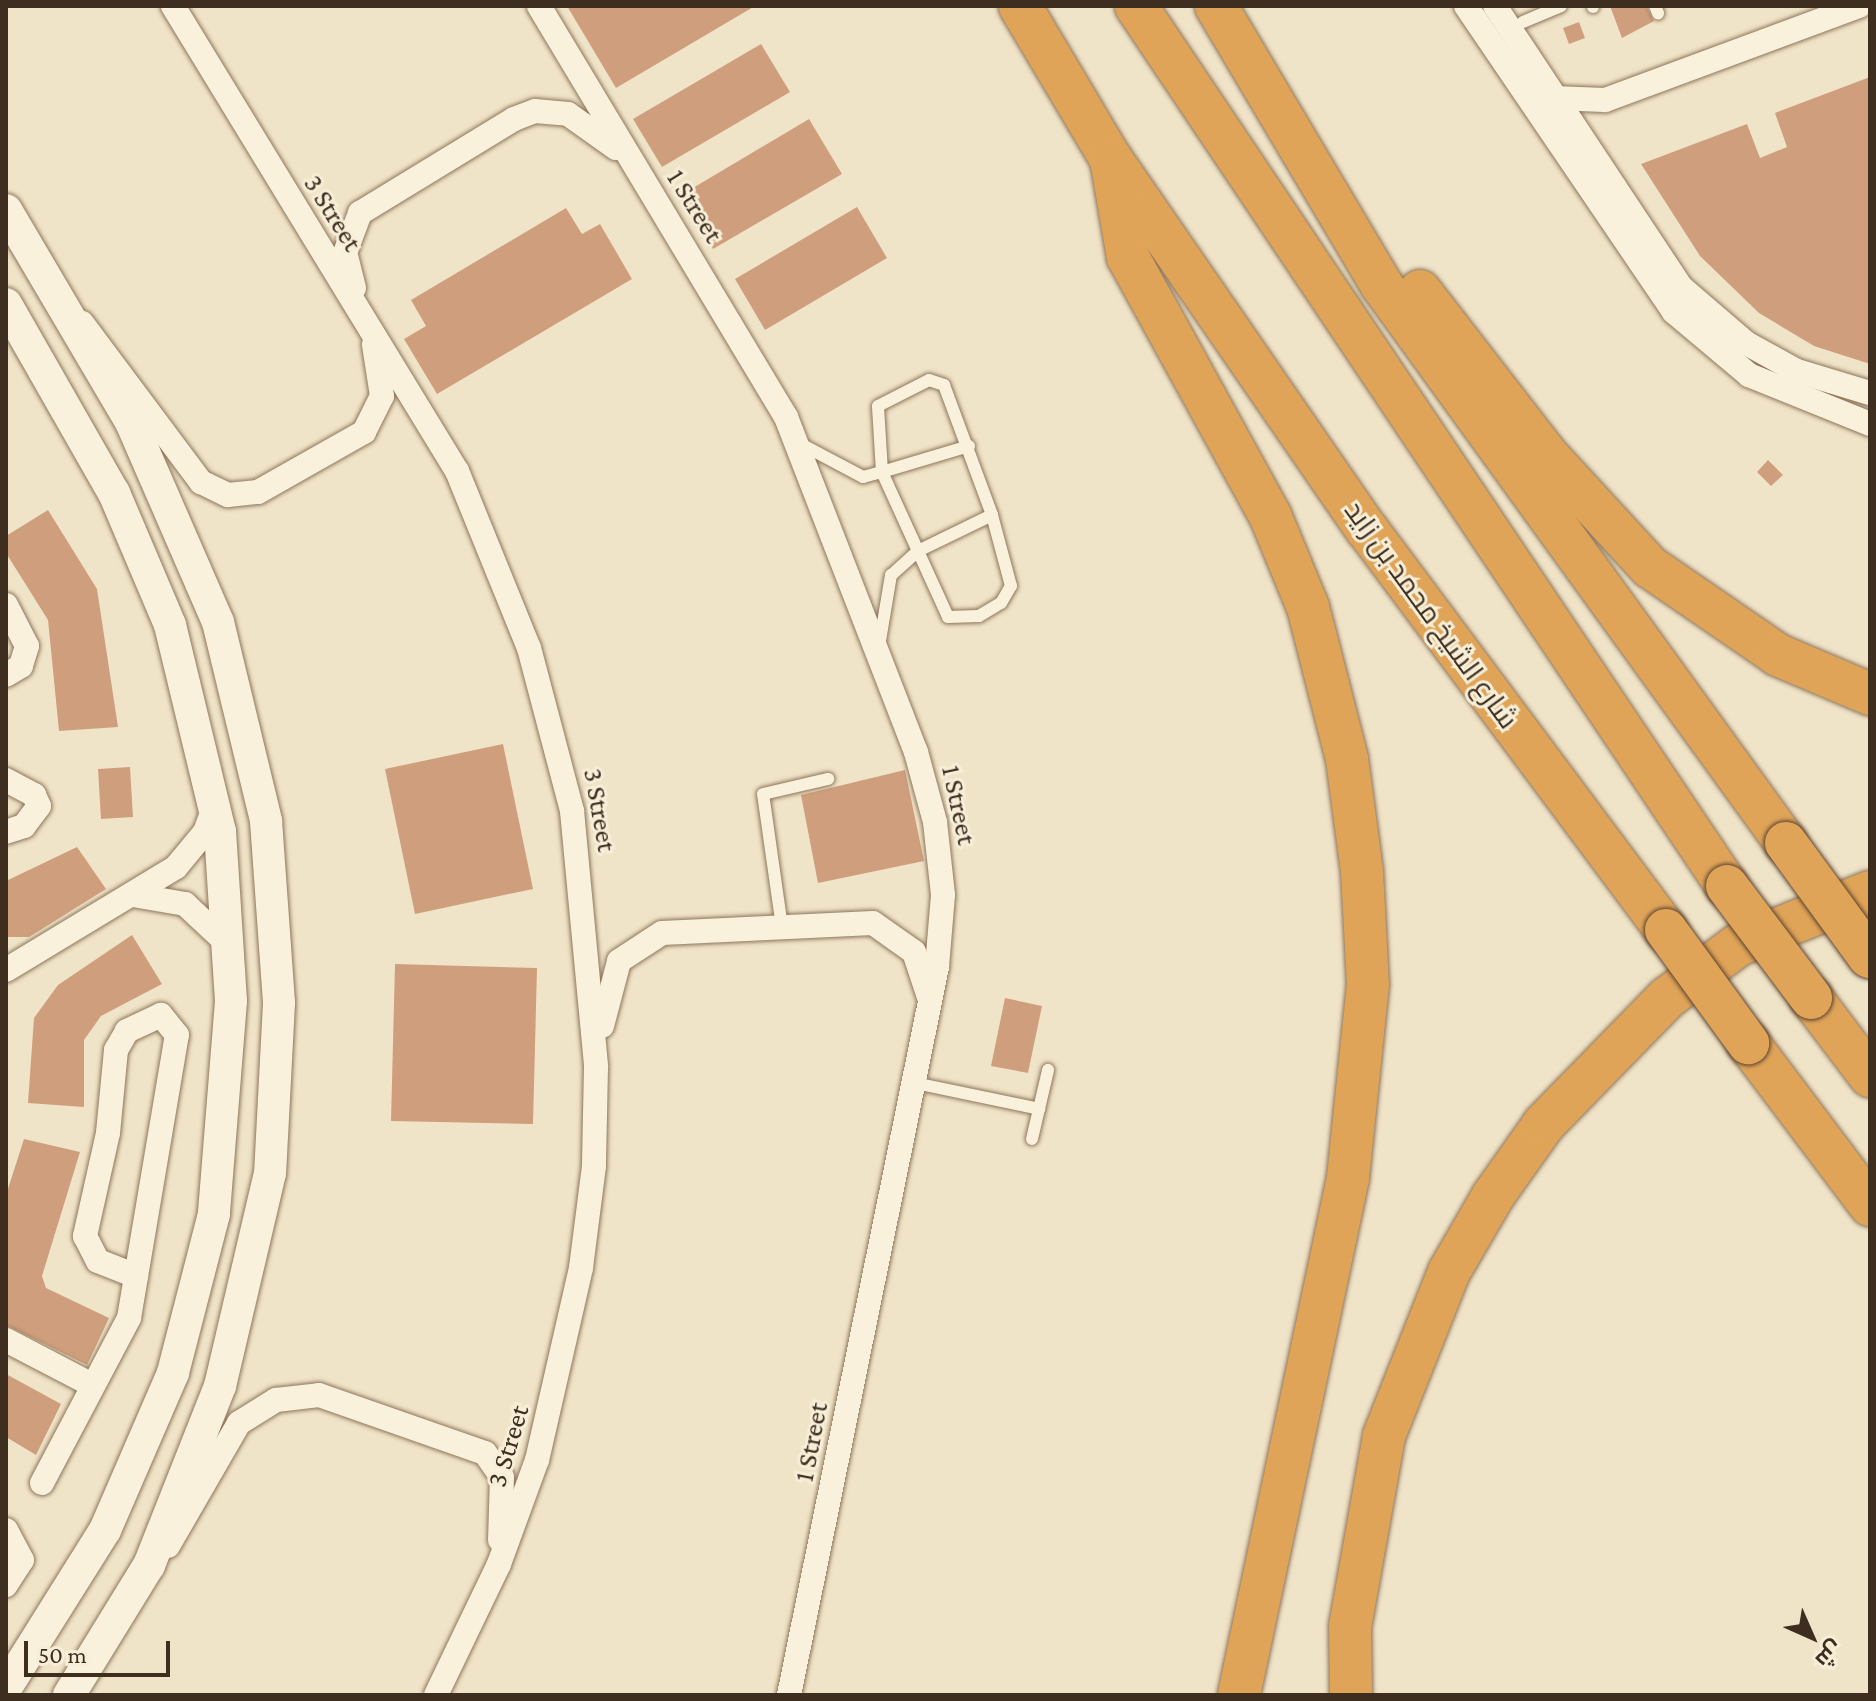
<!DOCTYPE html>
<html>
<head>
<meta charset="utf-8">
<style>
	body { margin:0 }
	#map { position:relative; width:1876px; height:1701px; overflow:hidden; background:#f0e4c8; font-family:"Crimson Pro",Cairo,serif }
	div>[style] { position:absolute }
	.building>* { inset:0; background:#cf9f7d }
	.roads { filter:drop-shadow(0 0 2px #8d765c) drop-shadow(0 0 2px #8d765c) }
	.lane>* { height:12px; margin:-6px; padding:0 6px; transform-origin:6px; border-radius:6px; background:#faf1dc }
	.street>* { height:24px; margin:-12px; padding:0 12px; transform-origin:12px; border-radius:12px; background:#faf1dc }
	.secondary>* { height:32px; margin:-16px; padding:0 16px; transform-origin:16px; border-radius:16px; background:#faf1dc }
	.highway>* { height:42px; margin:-21px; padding:0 21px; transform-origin:21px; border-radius:21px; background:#e0a458 }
	.bridges { filter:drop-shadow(0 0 2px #5b4430) drop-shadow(0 0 2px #5b4430) }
	.highway-bridge>* { height:42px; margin:-21px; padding:0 21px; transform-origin:21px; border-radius:21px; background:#e0a458 }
	span { translate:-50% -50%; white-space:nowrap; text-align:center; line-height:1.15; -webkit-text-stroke:6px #f7eed8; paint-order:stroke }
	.street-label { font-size:28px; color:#3d2e20 }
	.frame { position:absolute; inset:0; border:8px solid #3d2e20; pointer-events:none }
	.north { position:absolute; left:1772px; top:1597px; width:80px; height:80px; -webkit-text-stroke:6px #f7eed8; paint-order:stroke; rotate:135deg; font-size:22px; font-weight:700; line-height:32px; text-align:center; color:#3d2e20 }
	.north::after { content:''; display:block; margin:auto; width:28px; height:36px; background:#3d2e20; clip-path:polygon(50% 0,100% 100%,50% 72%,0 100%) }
	.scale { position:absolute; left:24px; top:1641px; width:146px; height:36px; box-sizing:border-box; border:4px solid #3d2e20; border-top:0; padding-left:10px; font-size:24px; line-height:28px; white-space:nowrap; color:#3d2e20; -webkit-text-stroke:6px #f7eed8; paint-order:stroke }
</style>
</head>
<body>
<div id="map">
	<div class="building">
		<i style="clip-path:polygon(567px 6px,755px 6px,616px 88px)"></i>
		<i style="clip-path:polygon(1610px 6px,1646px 6px,1654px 21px,1622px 38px)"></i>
		<i style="clip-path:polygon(1579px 22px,1585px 38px,1569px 44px,1563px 28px)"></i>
		<i style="clip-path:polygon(761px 44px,790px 92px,662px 167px,633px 119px)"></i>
		<i style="clip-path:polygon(1870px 77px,1870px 364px,1814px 346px,1759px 313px,1700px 256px,1641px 164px,1747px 124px,1760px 158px,1787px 147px,1775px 113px)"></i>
		<i style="clip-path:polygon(809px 119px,842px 174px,713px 249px,681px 195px)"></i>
		<i style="clip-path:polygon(857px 207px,887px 258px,765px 330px,735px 279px)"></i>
		<i style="clip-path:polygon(566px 208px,582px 234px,600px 224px,632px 279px,437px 394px,404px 339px,426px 326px,411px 300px)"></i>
		<i style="clip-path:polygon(1768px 460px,1783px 475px,1771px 486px,1757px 472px)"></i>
		<i style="clip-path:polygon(48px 510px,97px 589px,118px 727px,59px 731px,48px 620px,6px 553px,6px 536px)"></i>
		<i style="clip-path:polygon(503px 744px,533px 889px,415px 914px,385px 769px)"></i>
		<i style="clip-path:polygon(130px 767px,133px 817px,101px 819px,98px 769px)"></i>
		<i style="clip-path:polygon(905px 770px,924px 861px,818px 883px,801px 795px)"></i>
		<i style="clip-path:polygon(77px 847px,106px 889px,29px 937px,6px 937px,6px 881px)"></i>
		<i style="clip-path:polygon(132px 935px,162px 984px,101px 1016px,84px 1040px,84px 1107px,28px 1103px,34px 1018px,58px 985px)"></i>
		<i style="clip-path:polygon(395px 964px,537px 968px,533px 1124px,391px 1121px)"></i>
		<i style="clip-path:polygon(1005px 998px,1042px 1006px,1028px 1073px,991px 1066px)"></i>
		<i style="clip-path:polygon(24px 1139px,80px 1152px,42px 1276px,46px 1288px,109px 1318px,87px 1365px,6px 1325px,6px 1195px)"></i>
		<i style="clip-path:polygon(6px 1374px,61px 1404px,36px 1455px,6px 1437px)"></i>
	</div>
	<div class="roads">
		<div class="lane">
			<i style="left:1593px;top:6px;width:1px;rotate:90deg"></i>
			<i style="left:1655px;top:6px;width:8px;rotate:67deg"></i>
			<i style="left:1523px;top:22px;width:41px;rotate:-22.8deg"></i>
			<i style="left:797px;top:442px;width:75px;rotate:27.9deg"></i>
			<i style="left:863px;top:477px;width:20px;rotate:-15deg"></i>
			<i style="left:882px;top:472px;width:66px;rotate:-93.5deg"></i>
			<i style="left:878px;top:406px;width:57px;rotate:-27deg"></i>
			<i style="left:929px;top:380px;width:16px;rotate:18deg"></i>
			<i style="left:944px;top:385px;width:139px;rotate:69.7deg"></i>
			<i style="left:992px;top:515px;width:82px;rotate:154.1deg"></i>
			<i style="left:918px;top:551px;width:36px;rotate:138deg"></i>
			<i style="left:891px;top:575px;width:67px;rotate:99.5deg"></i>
			<i style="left:969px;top:446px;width:91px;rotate:163.4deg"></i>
			<i style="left:882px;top:472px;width:159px;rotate:65.5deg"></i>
			<i style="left:948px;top:617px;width:31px;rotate:-2deg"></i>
			<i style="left:979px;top:616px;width:26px;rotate:-31deg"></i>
			<i style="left:1001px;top:603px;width:20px;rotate:-60deg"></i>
			<i style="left:1011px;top:586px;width:73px;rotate:-105deg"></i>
			<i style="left:782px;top:927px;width:134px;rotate:-98.1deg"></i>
			<i style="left:763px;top:794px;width:67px;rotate:-13deg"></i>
			<i style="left:915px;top:1083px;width:127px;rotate:11.8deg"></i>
			<i style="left:1032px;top:1139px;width:71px;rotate:-76.9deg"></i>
		</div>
		<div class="street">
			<i style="left:173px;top:6px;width:545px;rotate:58.59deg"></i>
			<i style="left:457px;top:471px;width:191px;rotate:67.9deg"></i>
			<i style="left:529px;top:648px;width:169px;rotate:75.2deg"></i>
			<i style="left:572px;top:811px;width:257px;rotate:84.6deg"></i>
			<i style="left:596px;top:1067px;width:99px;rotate:91.2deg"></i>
			<i style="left:594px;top:1166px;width:103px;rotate:97.3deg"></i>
			<i style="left:581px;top:1268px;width:197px;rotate:102.9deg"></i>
			<i style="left:537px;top:1460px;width:111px;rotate:110.1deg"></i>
			<i style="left:499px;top:1564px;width:145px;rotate:115.7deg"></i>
			<i style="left:539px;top:6px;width:480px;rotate:59deg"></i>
			<i style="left:786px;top:417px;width:359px;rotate:68.8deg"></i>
			<i style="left:916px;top:752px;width:73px;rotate:74.8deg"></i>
			<i style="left:935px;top:822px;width:73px;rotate:83.7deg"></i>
			<i style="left:943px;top:895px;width:72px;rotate:94.8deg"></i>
			<i style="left:937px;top:967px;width:743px;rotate:101.49deg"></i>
			<i style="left:1466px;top:6px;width:370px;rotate:55.8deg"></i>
			<i style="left:1674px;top:312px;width:98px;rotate:40deg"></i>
			<i style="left:1749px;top:375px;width:131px;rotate:22deg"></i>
			<i style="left:1495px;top:6px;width:337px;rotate:56.5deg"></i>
			<i style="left:1681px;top:287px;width:86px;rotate:40.7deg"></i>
			<i style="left:1746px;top:343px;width:58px;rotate:28.8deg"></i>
			<i style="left:1797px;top:371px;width:76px;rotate:16.8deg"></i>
			<i style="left:1553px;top:98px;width:52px;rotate:2.2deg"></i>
			<i style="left:1605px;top:100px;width:271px;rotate:-20.3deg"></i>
			<i style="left:354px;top:288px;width:36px;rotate:-104deg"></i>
			<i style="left:345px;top:253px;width:43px;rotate:-69.4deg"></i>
			<i style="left:360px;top:213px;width:180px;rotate:-31.4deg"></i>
			<i style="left:514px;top:119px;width:22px;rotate:-21deg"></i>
			<i style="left:535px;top:111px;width:33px;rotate:5deg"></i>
			<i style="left:568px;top:114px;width:59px;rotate:35.3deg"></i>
			<i style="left:82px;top:323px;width:199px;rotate:53.2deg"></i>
			<i style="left:201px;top:482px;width:30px;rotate:26deg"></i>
			<i style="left:228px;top:495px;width:30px;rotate:-6deg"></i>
			<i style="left:258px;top:492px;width:122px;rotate:-29.5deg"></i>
			<i style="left:364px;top:432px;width:40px;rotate:-63.4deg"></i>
			<i style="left:382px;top:396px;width:52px;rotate:-98.9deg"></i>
			<i style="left:6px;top:605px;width:46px;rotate:62.9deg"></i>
			<i style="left:27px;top:646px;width:21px;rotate:107deg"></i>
			<i style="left:21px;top:666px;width:17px;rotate:149deg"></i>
			<i style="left:6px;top:780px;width:32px;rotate:28deg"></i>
			<i style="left:34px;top:795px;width:12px;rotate:66deg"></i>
			<i style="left:39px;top:806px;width:25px;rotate:127deg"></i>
			<i style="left:24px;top:826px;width:19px;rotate:162deg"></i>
			<i style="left:133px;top:895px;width:53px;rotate:9.8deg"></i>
			<i style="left:185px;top:904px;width:63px;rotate:43.1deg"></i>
			<i style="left:6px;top:970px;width:199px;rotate:-31.2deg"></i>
			<i style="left:176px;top:867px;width:45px;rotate:-50.4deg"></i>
			<i style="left:205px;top:832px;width:30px;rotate:-70deg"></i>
			<i style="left:602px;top:1026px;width:67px;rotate:-75.3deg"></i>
			<i style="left:619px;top:961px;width:51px;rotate:-33.1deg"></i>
			<i style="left:662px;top:933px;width:211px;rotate:-2.7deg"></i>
			<i style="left:873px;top:923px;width:50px;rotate:35.3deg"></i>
			<i style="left:914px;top:952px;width:47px;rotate:71.6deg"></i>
			<i style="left:6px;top:1340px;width:97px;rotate:27.6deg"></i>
			<i style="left:42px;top:1483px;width:187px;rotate:-62.2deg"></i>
			<i style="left:129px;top:1318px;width:287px;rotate:-80.4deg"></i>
			<i style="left:177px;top:1035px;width:26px;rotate:-129deg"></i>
			<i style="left:161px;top:1015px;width:38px;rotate:155deg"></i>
			<i style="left:127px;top:1031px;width:22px;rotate:120deg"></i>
			<i style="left:116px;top:1050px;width:83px;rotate:95.5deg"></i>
			<i style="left:108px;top:1133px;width:106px;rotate:102.6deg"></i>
			<i style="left:85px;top:1236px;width:28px;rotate:63deg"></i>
			<i style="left:98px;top:1261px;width:41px;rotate:21.5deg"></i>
			<i style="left:6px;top:1530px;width:34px;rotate:62deg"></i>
			<i style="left:22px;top:1560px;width:30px;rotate:123deg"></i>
			<i style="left:168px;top:1546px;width:142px;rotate:-60deg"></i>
			<i style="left:239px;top:1423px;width:44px;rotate:-31.9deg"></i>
			<i style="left:276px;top:1400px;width:43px;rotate:-6.6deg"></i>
			<i style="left:319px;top:1395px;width:176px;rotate:19.3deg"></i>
			<i style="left:485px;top:1453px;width:29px;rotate:55deg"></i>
			<i style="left:502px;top:1477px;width:63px;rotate:91.8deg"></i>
		</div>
		<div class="secondary">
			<i style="left:6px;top:210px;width:246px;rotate:59.5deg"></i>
			<i style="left:131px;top:422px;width:218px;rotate:66.5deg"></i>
			<i style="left:218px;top:622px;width:205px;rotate:76.4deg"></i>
			<i style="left:266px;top:821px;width:182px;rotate:85.9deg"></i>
			<i style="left:279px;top:1003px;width:170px;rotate:93deg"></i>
			<i style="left:270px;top:1173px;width:219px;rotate:103.2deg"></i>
			<i style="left:220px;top:1386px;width:193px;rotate:111.6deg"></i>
			<i style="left:149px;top:1565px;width:153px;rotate:121.6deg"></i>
			<i style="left:6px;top:304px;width:218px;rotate:60.3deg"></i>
			<i style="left:114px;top:493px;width:143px;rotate:67deg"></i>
			<i style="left:170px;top:625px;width:212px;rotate:76.4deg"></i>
			<i style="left:220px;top:831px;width:170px;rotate:86.3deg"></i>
			<i style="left:231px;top:1001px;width:214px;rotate:94.6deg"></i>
			<i style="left:214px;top:1214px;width:164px;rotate:104.5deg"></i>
			<i style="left:173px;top:1373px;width:171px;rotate:113.4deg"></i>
			<i style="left:105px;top:1530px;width:186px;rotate:122.1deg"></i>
		</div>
		<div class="highway">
			<i style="left:1020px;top:6px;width:178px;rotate:59.3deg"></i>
			<i style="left:1111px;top:159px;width:449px;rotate:55.4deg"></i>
			<i style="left:1366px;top:528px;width:502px;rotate:53.27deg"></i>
			<i style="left:1136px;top:6px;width:1060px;rotate:56.12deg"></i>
			<i style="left:1216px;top:6px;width:323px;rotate:59.3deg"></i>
			<i style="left:1381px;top:284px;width:690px;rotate:54.08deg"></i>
			<i style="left:1111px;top:159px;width:99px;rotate:80.2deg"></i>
			<i style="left:1128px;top:257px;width:294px;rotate:61.2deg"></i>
			<i style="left:1270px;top:515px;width:100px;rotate:67.6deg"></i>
			<i style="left:1308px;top:607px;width:157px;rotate:75.6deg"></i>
			<i style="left:1347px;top:759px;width:113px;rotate:82.4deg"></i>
			<i style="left:1362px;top:871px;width:113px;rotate:87deg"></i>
			<i style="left:1368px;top:984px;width:195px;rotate:95.9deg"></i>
			<i style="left:1348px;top:1178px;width:528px;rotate:101.91deg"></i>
			<i style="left:1420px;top:291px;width:205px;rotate:52.3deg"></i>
			<i style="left:1545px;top:453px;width:155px;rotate:47.4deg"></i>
			<i style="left:1650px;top:567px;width:155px;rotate:34.5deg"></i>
			<i style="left:1778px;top:655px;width:100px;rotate:23deg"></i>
			<i style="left:1811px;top:998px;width:98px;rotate:52.9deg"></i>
			<i style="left:1748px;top:1043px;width:203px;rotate:53deg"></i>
			<i style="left:1351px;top:1695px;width:68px;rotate:-90.8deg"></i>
			<i style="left:1350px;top:1627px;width:194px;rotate:-79.9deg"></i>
			<i style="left:1384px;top:1436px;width:176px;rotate:-68.4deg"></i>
			<i style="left:1449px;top:1272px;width:88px;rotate:-59.9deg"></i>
			<i style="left:1493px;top:1196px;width:88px;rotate:-54.7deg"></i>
			<i style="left:1544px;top:1124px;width:176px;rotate:-45.7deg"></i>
			<i style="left:1667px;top:998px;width:89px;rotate:-36.7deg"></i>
			<i style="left:1738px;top:945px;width:142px;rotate:-21.9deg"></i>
		</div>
	</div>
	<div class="bridges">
		<div class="highway-bridge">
			<i style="left:1786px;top:843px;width:141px;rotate:53.9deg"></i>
			<i style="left:1727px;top:886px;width:140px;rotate:53.1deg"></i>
			<i style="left:1666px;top:930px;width:140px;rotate:54deg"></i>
		</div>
	</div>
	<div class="street-label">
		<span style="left:695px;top:206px;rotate:58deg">1 Street</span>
		<span style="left:333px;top:213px;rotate:58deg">3 Street</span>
		<span style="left:1431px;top:615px;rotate:54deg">شارع الشيخ محمد بن زايد</span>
		<span style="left:959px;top:805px;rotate:78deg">1 Street</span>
		<span style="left:600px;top:810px;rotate:80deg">3 Street</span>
		<span style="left:811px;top:1442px;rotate:-79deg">1 Street</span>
		<span style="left:508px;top:1446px;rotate:-73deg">3 Street</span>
	</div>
	<div class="frame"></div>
	<div class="north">ش</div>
	<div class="scale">50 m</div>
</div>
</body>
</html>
